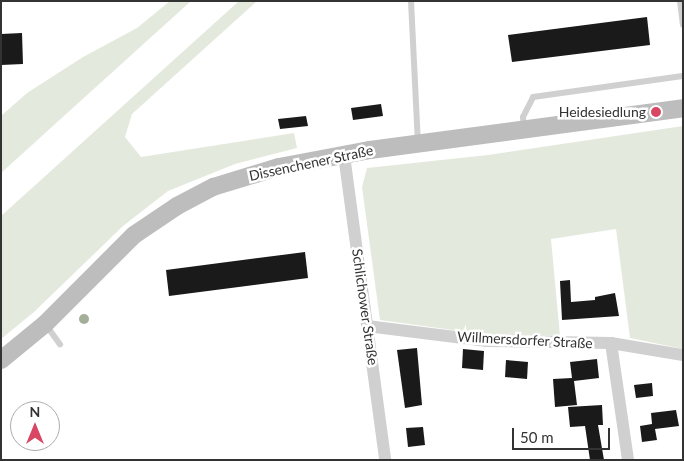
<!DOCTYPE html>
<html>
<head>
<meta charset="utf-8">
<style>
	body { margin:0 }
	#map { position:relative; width:684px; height:461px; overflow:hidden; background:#fff; font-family:Lato,sans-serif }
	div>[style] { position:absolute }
	.green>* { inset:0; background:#e4e9dd }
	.building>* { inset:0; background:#1a1a1a }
	.service>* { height:6px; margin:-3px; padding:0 3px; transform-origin:3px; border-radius:3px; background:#d0d0d0 }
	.minor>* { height:12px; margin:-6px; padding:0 6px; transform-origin:6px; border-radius:6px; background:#d0d0d0 }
	.secondary>* { height:18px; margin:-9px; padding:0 9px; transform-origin:9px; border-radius:9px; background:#bdbdbd }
	.trees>* { width:10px; height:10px; margin:-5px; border-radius:50%; background:#a5ae98 }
	.dots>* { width:14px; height:14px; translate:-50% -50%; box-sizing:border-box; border:2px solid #fff; border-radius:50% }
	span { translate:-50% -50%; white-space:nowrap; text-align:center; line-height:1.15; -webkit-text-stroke:5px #fff; paint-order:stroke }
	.poi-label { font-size:14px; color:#333 }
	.right { translate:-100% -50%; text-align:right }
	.street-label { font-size:14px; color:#333 }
	.frame { position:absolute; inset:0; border:2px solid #333; pointer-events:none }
	.north { position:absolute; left:10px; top:401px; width:50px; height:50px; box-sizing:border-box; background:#fff; border:1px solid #adadad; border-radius:50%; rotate:0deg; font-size:14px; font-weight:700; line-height:20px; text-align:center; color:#333 }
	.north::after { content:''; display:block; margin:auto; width:18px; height:22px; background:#d94664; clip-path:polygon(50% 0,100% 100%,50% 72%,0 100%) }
	.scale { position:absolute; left:512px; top:428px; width:98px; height:22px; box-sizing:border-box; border:2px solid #333; border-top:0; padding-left:6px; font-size:15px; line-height:18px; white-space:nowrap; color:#333; -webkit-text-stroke:4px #fff; paint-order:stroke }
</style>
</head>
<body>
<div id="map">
	<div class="green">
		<i style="clip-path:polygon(170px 1px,191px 1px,1px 173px,1px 116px,27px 93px,83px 57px,137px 28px)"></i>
		<i style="clip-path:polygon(239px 1px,257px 1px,132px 114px,125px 137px,141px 157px,294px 133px,297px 148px,235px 164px,168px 191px,123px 226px,34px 312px,1px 339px,1px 216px)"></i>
		<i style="clip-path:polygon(683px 126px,683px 349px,630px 338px,616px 229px,551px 239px,560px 336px,489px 335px,380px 320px,362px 187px,367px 168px,488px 155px)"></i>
	</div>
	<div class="building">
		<i style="clip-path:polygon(647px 17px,650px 45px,512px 62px,508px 35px)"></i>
		<i style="clip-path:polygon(22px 33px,23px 64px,1px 65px,1px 34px)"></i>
		<i style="clip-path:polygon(381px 104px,383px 116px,353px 120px,351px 108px)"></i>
		<i style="clip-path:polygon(306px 116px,308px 126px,280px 129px,278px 119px)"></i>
		<i style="clip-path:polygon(305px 252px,308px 278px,169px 296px,166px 270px)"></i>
		<i style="clip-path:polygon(570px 280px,571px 302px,595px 300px,595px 297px,615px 293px,619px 316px,562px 320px,560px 281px)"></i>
		<i style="clip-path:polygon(417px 348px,422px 405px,405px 408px,397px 350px)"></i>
		<i style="clip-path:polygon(463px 349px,484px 351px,483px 370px,462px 368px)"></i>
		<i style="clip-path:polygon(597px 359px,599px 378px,574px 381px,577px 405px,555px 407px,553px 379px,572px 378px,570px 362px)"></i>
		<i style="clip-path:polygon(506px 360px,528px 362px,527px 379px,505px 377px)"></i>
		<i style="clip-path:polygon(652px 383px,653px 396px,636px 398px,634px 385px)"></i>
		<i style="clip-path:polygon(602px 405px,603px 425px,598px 425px,604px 460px,590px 460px,585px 426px,570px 427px,568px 407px)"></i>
		<i style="clip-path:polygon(676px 410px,679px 426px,655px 429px,657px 440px,642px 442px,640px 426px,652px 424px,651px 413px)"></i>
		<i style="clip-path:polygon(423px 427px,425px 445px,408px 447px,406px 428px)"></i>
	</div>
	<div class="service">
		<i style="left:411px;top:1px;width:141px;rotate:87.2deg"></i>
		<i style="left:680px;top:1px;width:24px;rotate:83deg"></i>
		<i style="left:524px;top:127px;width:10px;rotate:-96deg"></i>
		<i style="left:523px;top:117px;width:22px;rotate:-63deg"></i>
		<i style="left:533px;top:97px;width:151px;rotate:-8deg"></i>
		<i style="left:46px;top:325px;width:24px;rotate:54deg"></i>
	</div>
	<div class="minor">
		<i style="left:344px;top:155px;width:308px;rotate:82.3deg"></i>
		<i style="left:367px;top:326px;width:121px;rotate:7.1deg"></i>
		<i style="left:487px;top:341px;width:124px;rotate:0.9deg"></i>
		<i style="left:611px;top:343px;width:73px;rotate:9.5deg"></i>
		<i style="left:611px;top:343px;width:118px;rotate:81.7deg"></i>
	</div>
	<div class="secondary">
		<i style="left:1px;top:360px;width:57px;rotate:-39.3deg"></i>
		<i style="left:45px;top:324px;width:126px;rotate:-45deg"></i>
		<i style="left:134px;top:235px;width:52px;rotate:-34deg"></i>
		<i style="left:177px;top:206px;width:41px;rotate:-27.8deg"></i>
		<i style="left:213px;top:187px;width:69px;rotate:-16.9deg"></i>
		<i style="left:279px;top:167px;width:93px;rotate:-10.6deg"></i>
		<i style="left:370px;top:150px;width:316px;rotate:-7.6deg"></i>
	</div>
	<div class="trees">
		<i style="left:84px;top:319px"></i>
	</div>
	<div class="dots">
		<i style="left:656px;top:112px;background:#d94664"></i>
	</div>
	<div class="poi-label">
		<span class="right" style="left:646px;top:112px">Heidesiedlung</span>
	</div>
	<div class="street-label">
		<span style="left:311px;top:163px;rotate:-12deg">Dissenchener Straße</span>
		<span style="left:365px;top:307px;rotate:82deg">Schlichower Straße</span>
		<span style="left:525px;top:340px;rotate:3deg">Willmersdorfer Straße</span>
	</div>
	<div class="frame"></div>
	<div class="north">N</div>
	<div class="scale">50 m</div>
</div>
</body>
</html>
